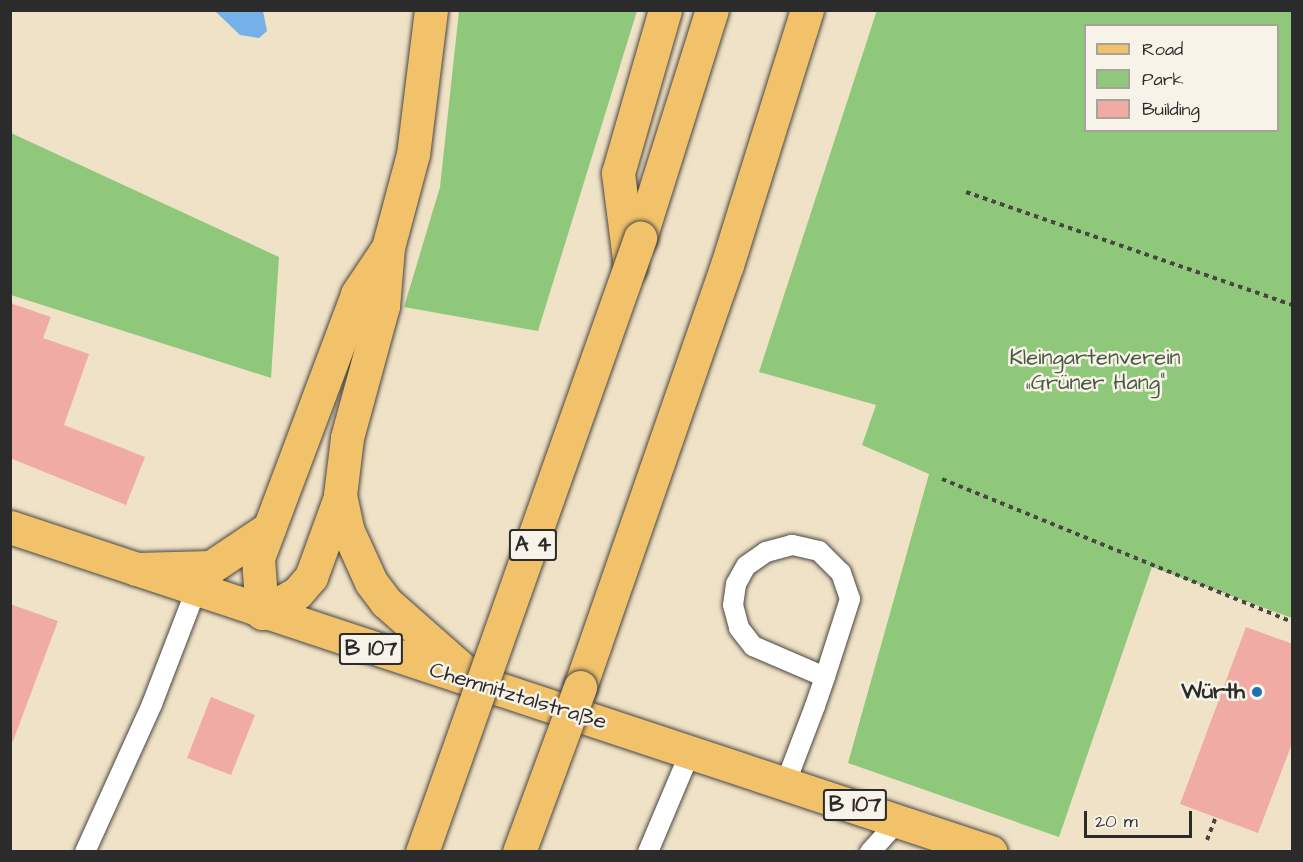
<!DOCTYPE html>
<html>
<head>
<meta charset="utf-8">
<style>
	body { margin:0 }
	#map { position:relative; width:1303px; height:862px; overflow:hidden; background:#f0e2c6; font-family:"Architects Daughter",sans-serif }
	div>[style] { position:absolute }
	.green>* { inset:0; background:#8fc87b }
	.water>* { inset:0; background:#75b0e6 }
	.building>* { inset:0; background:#f1aba5 }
	.path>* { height:4px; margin-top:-2px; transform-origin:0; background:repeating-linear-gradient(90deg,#494642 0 4.5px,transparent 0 9px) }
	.roads { filter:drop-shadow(0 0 2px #494642) drop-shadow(0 0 2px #494642) }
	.lane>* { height:20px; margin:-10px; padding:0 10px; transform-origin:10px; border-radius:10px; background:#fff }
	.primary>* { height:33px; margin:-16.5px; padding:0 16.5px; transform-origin:16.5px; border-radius:16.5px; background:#f2c26a }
	.highway>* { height:33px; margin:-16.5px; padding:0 16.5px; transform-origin:16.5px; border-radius:16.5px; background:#f2c26a }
	.bridges { filter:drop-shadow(0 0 2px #494642) drop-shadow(0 0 2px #494642) }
	.highway-bridge>* { height:33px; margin:-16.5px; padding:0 16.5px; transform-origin:16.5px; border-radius:16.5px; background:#f2c26a }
	.dots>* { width:16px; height:16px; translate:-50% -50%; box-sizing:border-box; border:3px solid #f7f3e8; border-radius:50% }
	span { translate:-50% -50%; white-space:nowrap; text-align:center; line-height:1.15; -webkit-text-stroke:5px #f7f3e8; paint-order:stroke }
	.shield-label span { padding:2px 4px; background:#f7f3e8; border:2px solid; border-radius:4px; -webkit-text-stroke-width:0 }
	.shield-label { font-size:21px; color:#2b2b2b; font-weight:700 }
	.park-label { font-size:22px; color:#495a43 }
	.poi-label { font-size:22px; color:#2b2b2b; font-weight:700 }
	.right { translate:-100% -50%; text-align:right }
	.street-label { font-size:22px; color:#2b2b2b }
	.frame { position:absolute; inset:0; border:12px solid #2b2b2b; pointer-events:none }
	.legend { position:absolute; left:1084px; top:24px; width:195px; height:108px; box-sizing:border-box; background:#f7f3e8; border:2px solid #a5a39c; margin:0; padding:8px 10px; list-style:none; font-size:18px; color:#2b2b2b }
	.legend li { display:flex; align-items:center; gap:12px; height:30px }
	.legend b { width:30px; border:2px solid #a5a39c }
	.scale { position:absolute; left:1084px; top:811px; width:108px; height:27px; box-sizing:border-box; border:3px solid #2b2b2b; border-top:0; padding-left:8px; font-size:18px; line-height:21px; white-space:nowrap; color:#2b2b2b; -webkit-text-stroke:4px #f7f3e8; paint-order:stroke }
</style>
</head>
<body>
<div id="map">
	<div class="green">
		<i style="clip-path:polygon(evenodd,877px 10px,1292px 11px,1292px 618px,1152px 567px,1059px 837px,848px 763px,929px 474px,862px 445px,876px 405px,759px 372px,877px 10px,1086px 26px,1278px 26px,1278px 130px,1086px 130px,1086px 26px)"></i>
		<i style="clip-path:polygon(459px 11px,637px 11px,538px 331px,404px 307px,440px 187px)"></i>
		<i style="clip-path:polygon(11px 133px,279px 257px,271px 378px,11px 295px)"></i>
	</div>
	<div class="water">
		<i style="clip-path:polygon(215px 11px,263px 11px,267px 31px,259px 38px,240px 35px)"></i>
	</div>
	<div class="building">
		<i style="clip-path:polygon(10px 303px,51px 317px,43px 338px,89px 354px,64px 425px,145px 457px,126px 505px,10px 458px)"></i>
		<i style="clip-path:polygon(10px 604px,58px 621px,13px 741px,10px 740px)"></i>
		<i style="clip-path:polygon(1246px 627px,1293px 644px,1293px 741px,1258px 833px,1180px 804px)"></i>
		<i style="clip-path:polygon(211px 697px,255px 715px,231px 775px,187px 758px)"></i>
	</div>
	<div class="path">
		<i style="left:1292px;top:10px;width:1px;rotate:90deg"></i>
		<i style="left:966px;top:192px;width:345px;rotate:19.1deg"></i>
		<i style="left:942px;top:479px;width:378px;rotate:22.2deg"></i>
		<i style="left:1207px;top:840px;width:25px;rotate:-69deg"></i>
	</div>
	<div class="roads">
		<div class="lane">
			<i style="left:786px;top:782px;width:81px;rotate:-69.1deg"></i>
			<i style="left:815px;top:706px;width:31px;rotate:-71deg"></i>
			<i style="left:825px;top:677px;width:82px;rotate:-72.2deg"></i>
			<i style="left:850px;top:599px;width:28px;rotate:-109deg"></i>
			<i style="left:841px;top:573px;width:31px;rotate:-135deg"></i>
			<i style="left:819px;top:551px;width:28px;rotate:-167deg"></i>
			<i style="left:792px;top:545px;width:27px;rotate:165deg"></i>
			<i style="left:766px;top:552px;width:24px;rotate:145deg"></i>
			<i style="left:746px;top:566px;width:21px;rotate:119deg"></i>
			<i style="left:736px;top:584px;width:21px;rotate:98deg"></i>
			<i style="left:733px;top:605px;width:24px;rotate:75deg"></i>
			<i style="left:739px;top:628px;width:23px;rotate:52deg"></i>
			<i style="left:753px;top:646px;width:78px;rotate:23.3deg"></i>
			<i style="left:85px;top:852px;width:162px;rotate:-65.6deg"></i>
			<i style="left:152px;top:704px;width:122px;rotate:-68.9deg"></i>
			<i style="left:648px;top:852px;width:111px;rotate:-67.1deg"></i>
			<i style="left:870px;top:852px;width:43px;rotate:-47.8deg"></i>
		</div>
		<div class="primary">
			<i style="left:10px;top:527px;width:1033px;rotate:18.33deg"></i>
		</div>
		<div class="highway">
			<i style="left:431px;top:10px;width:145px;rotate:97.1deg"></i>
			<i style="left:413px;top:154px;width:96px;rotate:105deg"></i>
			<i style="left:388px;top:247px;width:59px;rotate:94.8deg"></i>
			<i style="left:383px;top:306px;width:137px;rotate:105.3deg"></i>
			<i style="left:347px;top:438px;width:57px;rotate:97deg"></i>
			<i style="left:340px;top:495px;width:35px;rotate:78deg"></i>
			<i style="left:347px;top:529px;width:58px;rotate:65.6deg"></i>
			<i style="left:371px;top:582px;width:25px;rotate:53deg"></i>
			<i style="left:386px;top:602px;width:124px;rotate:41.4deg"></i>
			<i style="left:640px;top:238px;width:239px;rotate:-72.5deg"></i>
			<i style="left:630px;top:267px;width:95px;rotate:-97.3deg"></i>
			<i style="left:618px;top:173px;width:170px;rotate:-73.9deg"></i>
			<i style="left:339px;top:500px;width:82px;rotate:110deg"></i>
			<i style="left:311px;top:577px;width:21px;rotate:131deg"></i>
			<i style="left:297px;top:593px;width:40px;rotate:150.3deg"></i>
			<i style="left:262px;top:613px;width:55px;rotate:-94.2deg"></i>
			<i style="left:258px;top:558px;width:282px;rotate:-69.4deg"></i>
			<i style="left:357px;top:294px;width:50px;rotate:-56.3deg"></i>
			<i style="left:136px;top:569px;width:75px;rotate:-1.5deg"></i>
			<i style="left:211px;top:567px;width:70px;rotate:-33.9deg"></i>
			<i style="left:580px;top:687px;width:447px;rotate:-70.8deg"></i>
			<i style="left:727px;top:265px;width:267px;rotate:-72.6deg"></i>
		</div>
	</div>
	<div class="bridges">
		<div class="highway-bridge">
			<i style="left:422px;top:852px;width:652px;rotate:-70.45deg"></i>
			<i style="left:519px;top:852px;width:176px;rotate:-69.7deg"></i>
		</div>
	</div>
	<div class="dots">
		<i style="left:1257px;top:692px;background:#1f6fb2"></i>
	</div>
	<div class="shield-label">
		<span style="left:533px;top:545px">A 4</span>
		<span style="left:371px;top:649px">B 107</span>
		<span style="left:855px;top:805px">B 107</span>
	</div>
	<div class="park-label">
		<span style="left:1095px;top:370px">Kleingartenverein<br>„Grüner Hang“</span>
	</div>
	<div class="poi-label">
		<span class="right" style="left:1245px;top:692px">Würth</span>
	</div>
	<div class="street-label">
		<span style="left:518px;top:696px;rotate:17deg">Chemnitztalstraße</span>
	</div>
	<div class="frame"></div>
	<ul class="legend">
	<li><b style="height:8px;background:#f2c26a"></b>Road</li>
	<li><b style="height:16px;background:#8fc87b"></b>Park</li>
	<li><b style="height:16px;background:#f1aba5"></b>Building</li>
	</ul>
	<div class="scale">20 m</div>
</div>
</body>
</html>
